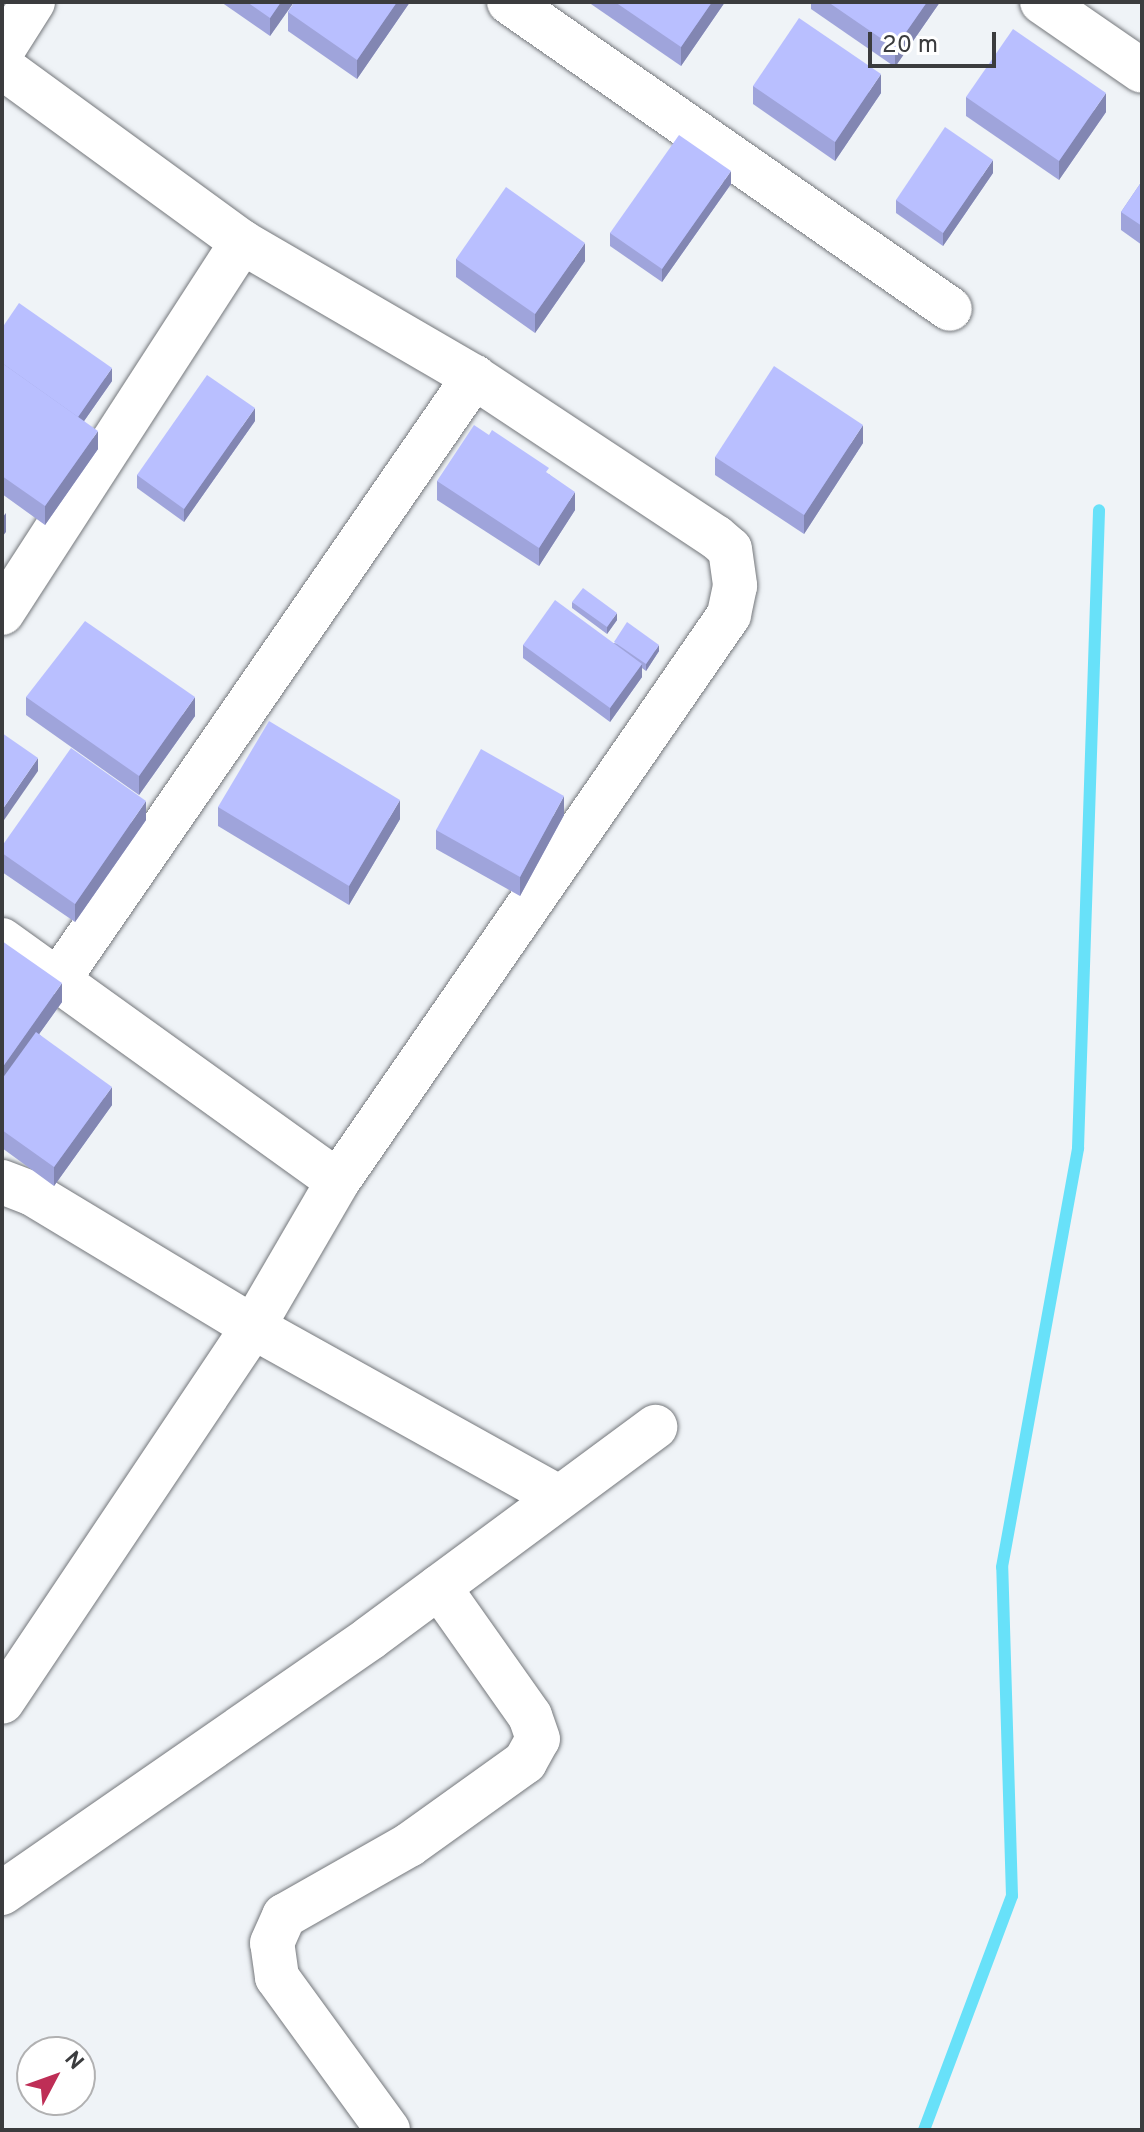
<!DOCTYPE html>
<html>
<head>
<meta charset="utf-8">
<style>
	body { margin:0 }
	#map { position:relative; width:1144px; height:2132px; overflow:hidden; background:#eff3f7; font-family:Overpass,sans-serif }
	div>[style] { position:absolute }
	.stream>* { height:12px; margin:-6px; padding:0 6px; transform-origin:6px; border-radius:6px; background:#68e1f9 }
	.roads { filter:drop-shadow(0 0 2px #75787c) drop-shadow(0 0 2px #75787c) }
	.minor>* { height:44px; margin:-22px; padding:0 22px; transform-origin:22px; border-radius:22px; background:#fff }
	.wall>* { inset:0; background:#9fa4db }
	.shaded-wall>* { inset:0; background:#8286b2 }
	.building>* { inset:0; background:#b9bfff }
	span { translate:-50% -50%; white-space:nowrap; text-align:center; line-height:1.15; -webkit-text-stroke:6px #fff; paint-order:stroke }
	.frame { position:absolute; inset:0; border:4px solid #3b3c3e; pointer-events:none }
	.north { position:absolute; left:16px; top:2036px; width:80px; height:80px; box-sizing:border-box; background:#fff; border:2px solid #b1b1b2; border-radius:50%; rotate:49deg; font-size:22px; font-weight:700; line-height:32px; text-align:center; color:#3b3c3e }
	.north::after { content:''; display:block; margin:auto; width:28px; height:36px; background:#be2e56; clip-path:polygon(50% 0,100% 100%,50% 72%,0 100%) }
	.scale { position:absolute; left:868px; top:32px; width:128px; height:36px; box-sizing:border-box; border:4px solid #3b3c3e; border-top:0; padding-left:10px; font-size:24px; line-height:28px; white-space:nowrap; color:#3b3c3e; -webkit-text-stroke:6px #fff; paint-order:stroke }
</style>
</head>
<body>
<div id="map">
	<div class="stream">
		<i style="left:924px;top:2130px;width:250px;rotate:-69.4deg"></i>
		<i style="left:1012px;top:1896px;width:329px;rotate:-91.7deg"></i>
		<i style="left:1002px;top:1567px;width:426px;rotate:-79.7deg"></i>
		<i style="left:1078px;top:1148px;width:638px;rotate:-88.11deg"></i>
	</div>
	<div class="roads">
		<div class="minor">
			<i style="left:509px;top:2px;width:537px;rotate:34.84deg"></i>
			<i style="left:1042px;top:2px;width:121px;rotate:34.6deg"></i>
			<i style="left:2px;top:51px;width:58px;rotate:-57.7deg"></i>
			<i style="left:2px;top:67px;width:297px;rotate:36.1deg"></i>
			<i style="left:242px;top:242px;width:268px;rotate:30.2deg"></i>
			<i style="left:474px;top:377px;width:290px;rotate:33.5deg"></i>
			<i style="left:716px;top:537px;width:18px;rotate:41deg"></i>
			<i style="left:730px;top:549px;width:37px;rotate:82deg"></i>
			<i style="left:735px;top:586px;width:30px;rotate:102deg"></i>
			<i style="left:729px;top:615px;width:688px;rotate:124.64deg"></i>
			<i style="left:338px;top:1181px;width:169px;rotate:120.2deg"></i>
			<i style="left:253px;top:1327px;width:451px;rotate:123.8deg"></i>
			<i style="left:2px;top:613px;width:442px;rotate:-57.1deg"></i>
			<i style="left:2px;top:940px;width:413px;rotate:35.7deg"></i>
			<i style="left:58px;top:980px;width:733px;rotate:-55.4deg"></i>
			<i style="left:2px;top:1182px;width:31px;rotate:21deg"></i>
			<i style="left:31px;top:1193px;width:259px;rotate:31.1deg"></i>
			<i style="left:253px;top:1327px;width:349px;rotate:29.1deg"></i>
			<i style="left:2px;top:1893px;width:448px;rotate:-34.7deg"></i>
			<i style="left:370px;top:1638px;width:355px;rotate:-36.5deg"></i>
			<i style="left:388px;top:2130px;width:189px;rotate:-126deg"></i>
			<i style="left:277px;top:1977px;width:34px;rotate:-98deg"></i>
			<i style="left:272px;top:1943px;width:30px;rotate:-66deg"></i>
			<i style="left:284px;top:1916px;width:144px;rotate:-29.6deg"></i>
			<i style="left:409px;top:1845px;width:143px;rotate:-35.6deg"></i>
			<i style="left:525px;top:1762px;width:26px;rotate:-61deg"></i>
			<i style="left:538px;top:1739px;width:24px;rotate:-109deg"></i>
			<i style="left:530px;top:1716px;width:158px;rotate:-125.2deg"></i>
		</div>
	</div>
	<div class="wall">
		<i style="clip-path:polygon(221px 2px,294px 2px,270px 36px)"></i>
		<i style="clip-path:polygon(295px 2px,410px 2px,357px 79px,288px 31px,288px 12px)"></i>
		<i style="clip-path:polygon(588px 2px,725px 2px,681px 66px)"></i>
		<i style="clip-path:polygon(811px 2px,940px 2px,895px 67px,811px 9px)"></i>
		<i style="clip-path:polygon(753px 86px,881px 93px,835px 161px,753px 104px)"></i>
		<i style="clip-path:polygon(966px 97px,1106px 112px,1059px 180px,966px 116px)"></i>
		<i style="clip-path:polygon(993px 173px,943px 246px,896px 213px,896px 200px)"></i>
		<i style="clip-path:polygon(1142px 181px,1142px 245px,1121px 230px,1121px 212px)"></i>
		<i style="clip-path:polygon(731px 184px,662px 282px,610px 246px,610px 233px)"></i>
		<i style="clip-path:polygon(456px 259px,585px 261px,535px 333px,456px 277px)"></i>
		<i style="clip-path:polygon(2px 328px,112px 381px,84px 421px,98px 449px,45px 525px,2px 494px)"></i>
		<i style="clip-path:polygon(255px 421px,184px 522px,137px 488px,137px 475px)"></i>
		<i style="clip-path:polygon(863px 443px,804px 534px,715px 475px,715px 457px)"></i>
		<i style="clip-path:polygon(549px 474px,575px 510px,539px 566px,437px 500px,437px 481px)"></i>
		<i style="clip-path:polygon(572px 602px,617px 620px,607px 634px,572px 608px)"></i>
		<i style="clip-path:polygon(614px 643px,659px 651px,646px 671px,642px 668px,642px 677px,610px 722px,523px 658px,523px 645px)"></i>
		<i style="clip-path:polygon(26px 697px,195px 716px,139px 795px,26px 715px)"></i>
		<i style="clip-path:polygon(218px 807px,400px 819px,349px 905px,218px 826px)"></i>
		<i style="clip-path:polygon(564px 815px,520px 896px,436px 849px,436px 830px)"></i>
		<i style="clip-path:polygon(146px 820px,75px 922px,2px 872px,2px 846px)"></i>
		<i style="clip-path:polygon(2px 941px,62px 1002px,39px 1034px,112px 1105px,54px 1186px,2px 1148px)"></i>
	</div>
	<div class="shaded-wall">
		<i style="clip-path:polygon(281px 2px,294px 2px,270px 36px,270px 18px)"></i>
		<i style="clip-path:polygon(397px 2px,410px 2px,357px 79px,357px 60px)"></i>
		<i style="clip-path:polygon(712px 2px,725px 2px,681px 66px,681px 47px)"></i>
		<i style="clip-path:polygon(927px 2px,940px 2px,895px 67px,895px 48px)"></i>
		<i style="clip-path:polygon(881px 74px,881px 93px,835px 161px,835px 142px)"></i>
		<i style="clip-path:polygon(1106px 93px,1106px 112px,1059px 180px,1059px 161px)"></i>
		<i style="clip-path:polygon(993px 160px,993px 173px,943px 246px,943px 233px)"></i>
		<i style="clip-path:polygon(731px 171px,731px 184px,662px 282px,662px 269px)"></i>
		<i style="clip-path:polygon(585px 243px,585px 261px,535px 333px,535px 314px)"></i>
		<i style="clip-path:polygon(112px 368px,112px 381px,75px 434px,75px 421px)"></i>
		<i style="clip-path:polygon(255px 408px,255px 421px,184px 522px,184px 509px)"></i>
		<i style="clip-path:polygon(863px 425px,863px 443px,804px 534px,804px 515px)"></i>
		<i style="clip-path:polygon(98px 431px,98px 449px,45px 525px,45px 506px)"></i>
		<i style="clip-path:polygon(575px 492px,575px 510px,539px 566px,539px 548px)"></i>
		<i style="clip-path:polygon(6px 513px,6px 532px,2px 537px,2px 518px)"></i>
		<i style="clip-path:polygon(617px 613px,617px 620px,607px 634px,607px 627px)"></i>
		<i style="clip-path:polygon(659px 645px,659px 651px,646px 671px,646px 664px)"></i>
		<i style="clip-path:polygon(642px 664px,642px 677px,610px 722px,610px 708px)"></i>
		<i style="clip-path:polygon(195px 697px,195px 716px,139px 795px,139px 776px)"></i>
		<i style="clip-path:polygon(38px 758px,38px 771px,2px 823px,2px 810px)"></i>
		<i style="clip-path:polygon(564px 796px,564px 815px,520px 896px,520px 877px)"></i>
		<i style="clip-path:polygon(400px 800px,400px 819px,349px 905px,349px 886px)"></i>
		<i style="clip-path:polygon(146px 801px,146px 820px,75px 922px,75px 904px)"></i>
		<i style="clip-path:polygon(62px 983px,62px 1002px,2px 1086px,2px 1068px)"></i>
		<i style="clip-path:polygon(112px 1087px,112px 1105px,54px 1186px,54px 1167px)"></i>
	</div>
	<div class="building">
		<i style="clip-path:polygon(247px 2px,281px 2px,270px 18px)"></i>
		<i style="clip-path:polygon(295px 2px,397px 2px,357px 60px,288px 12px)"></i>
		<i style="clip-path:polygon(615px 2px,712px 2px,681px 47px)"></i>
		<i style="clip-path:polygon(828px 2px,927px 2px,895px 48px)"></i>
		<i style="clip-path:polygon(799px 18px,881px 74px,835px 142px,753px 86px)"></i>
		<i style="clip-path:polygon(1013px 29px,1106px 93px,1059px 161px,966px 97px)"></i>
		<i style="clip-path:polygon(945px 127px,993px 160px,943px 233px,896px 200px)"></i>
		<i style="clip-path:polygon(679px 135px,731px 171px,662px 269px,610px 233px)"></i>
		<i style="clip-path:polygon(1142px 181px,1142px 226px,1121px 212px)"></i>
		<i style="clip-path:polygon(506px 187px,585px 243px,535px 314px,456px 259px)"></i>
		<i style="clip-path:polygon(19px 303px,112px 368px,78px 417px,2px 363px,2px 328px)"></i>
		<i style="clip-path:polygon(2px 363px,98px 431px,45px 506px,2px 476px)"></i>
		<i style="clip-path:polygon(774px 366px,863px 425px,804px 515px,715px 457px)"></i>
		<i style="clip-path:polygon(207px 375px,255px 408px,184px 509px,137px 475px)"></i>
		<i style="clip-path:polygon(474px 425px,489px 435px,492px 430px,549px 468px,546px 472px,575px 492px,539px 548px,437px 481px)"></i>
		<i style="clip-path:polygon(583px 588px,617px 613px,607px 627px,572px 602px)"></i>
		<i style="clip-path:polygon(555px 600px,642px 664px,610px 708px,523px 645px)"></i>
		<i style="clip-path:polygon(85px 621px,195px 697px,139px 776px,26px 697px)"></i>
		<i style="clip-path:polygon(627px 622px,659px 645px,646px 664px,614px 642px)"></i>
		<i style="clip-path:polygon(269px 721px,400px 800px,349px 886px,218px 807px)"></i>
		<i style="clip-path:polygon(2px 733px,38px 758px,2px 810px)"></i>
		<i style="clip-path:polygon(71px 748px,146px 801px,75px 904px,2px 853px,2px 846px)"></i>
		<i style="clip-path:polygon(481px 749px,564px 796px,520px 877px,436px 830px)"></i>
		<i style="clip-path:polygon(2px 941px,62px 983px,2px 1068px)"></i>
		<i style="clip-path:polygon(36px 1032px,112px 1087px,54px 1167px,2px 1130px,2px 1079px)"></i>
	</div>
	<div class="frame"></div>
	<div class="north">N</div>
	<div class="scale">20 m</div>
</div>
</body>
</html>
